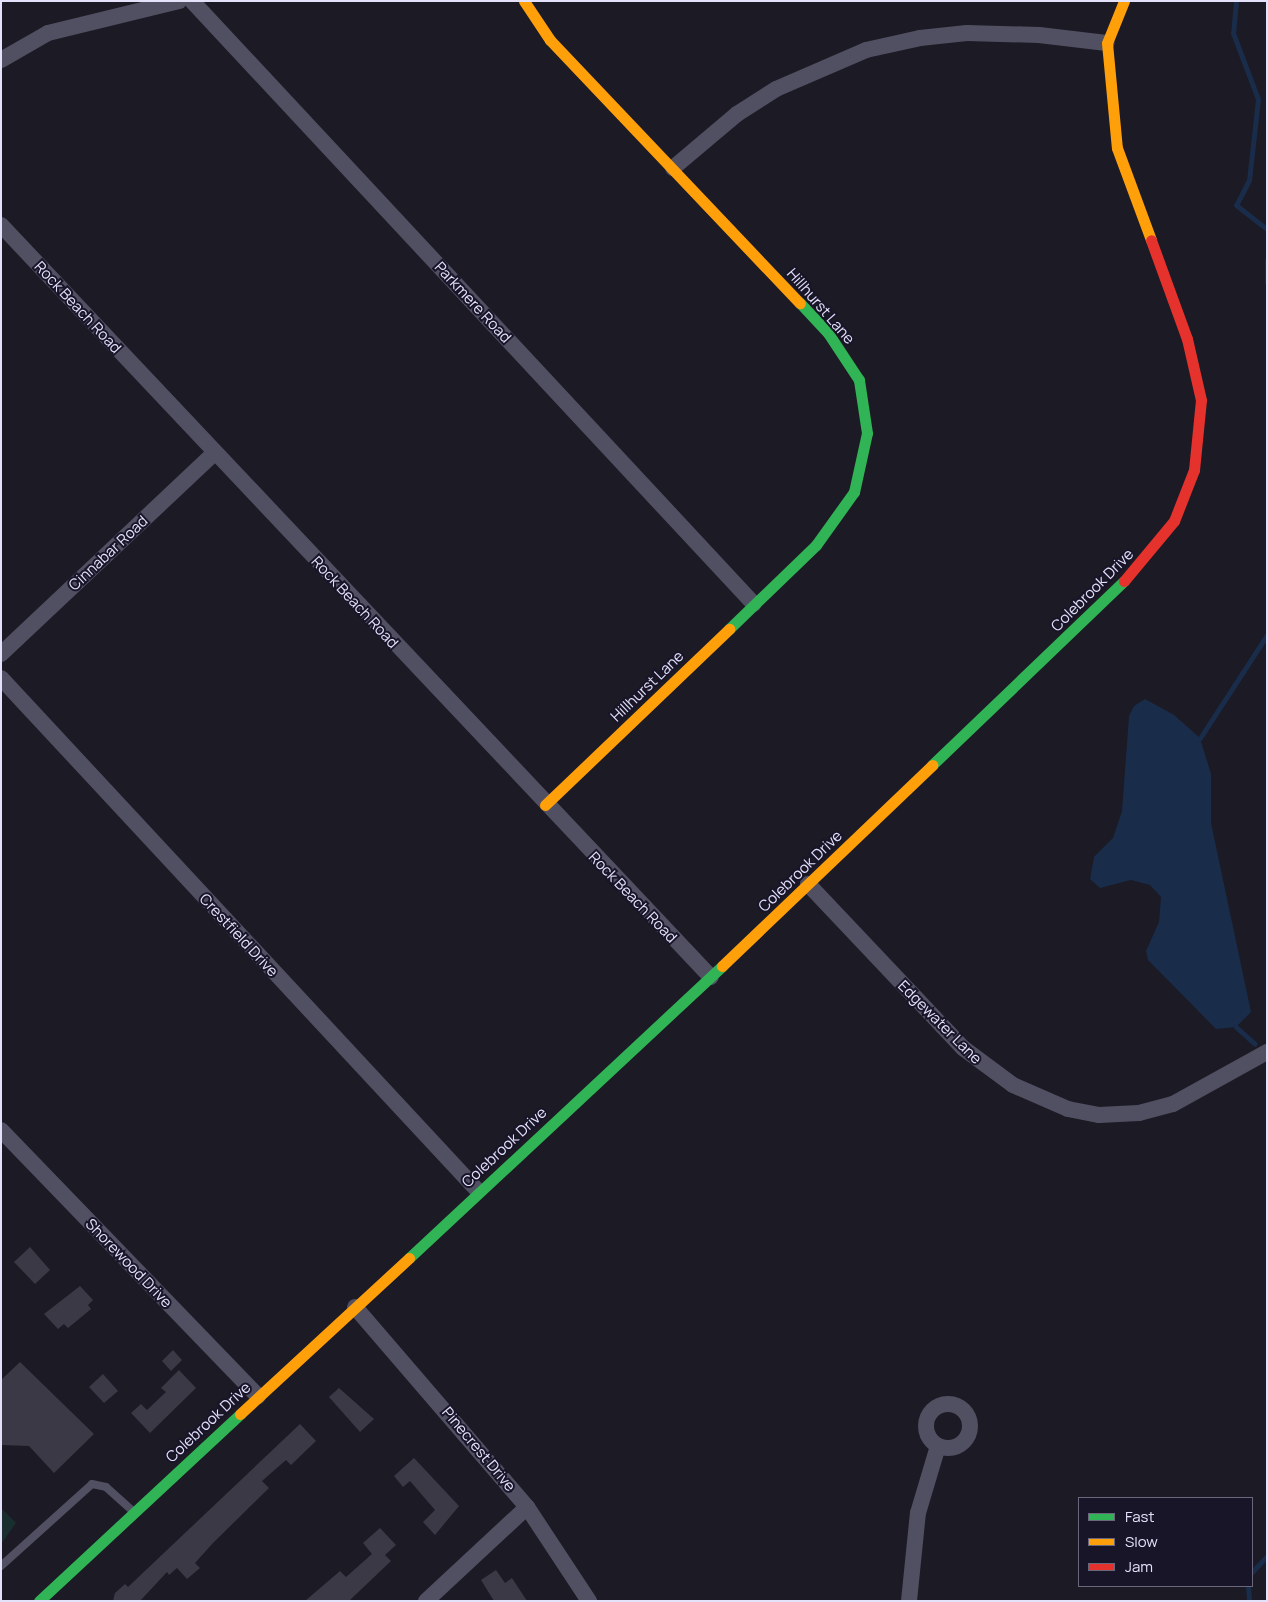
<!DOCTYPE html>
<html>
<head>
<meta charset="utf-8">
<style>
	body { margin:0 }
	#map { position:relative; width:1268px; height:1602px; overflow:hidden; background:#1c1a24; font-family:Manrope,sans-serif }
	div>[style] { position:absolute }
	.green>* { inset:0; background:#192f2f }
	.water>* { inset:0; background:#192c4a }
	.stream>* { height:5px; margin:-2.5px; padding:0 2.5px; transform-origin:2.5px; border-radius:2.5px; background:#192c4a }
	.building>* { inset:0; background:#3b3945 }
	.lane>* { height:8px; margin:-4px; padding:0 4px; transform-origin:4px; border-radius:4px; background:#515063 }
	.street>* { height:16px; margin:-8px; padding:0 8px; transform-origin:8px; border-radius:8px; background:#515063 }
	.street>.ring { margin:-8px; padding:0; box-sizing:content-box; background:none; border:16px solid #515063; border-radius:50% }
	.fast>* { height:11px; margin:-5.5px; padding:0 5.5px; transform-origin:5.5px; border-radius:5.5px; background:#30b455 }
	.slow>* { height:11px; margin:-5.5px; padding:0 5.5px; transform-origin:5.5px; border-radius:5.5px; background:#ff9f0a }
	.jam>* { height:11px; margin:-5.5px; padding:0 5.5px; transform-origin:5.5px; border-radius:5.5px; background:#e5322d }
	span { translate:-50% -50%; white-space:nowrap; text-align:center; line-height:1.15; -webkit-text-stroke:4px #181529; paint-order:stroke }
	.street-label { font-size:15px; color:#e4e1fb }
	.frame { position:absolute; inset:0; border:2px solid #e4e1fb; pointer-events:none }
	.legend { position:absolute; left:1078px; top:1497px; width:175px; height:90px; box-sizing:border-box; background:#181529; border:1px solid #6a677d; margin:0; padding:6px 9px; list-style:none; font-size:15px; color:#e4e1fb }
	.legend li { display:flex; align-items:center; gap:10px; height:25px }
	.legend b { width:25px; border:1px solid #6a677d }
</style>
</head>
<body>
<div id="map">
	<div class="green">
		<i style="clip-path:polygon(1px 1508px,16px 1523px,1px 1544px)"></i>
	</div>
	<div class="water">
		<i style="clip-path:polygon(1145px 699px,1174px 715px,1200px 738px,1211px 774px,1211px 823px,1251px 1012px,1236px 1027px,1216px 1029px,1148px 960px,1146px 951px,1159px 922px,1161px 897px,1150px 885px,1131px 880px,1100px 888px,1090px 879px,1094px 857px,1113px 838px,1122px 811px,1129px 716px,1134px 706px)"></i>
	</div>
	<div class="stream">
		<i style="left:1236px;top:1px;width:32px;rotate:95deg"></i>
		<i style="left:1233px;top:33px;width:71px;rotate:69.3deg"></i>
		<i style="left:1258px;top:99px;width:81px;rotate:96.3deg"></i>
		<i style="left:1249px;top:180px;width:28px;rotate:117deg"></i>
		<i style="left:1236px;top:205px;width:39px;rotate:38deg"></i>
		<i style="left:1267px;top:260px;width:22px;rotate:90deg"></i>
		<i style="left:1200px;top:738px;width:123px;rotate:-57deg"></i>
		<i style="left:1236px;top:1027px;width:25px;rotate:42deg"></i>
		<i style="left:1252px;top:1572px;width:22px;rotate:-47deg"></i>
		<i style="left:1248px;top:1586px;width:15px;rotate:86deg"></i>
	</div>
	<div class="building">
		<i style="clip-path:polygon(30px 1247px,50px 1270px,35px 1284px,14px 1262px)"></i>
		<i style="clip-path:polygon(80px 1286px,93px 1300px,88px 1305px,91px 1309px,68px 1328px,64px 1324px,58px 1329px,44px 1314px)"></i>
		<i style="clip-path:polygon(173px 1350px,182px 1360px,171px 1371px,162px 1361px)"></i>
		<i style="clip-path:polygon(20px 1362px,94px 1434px,54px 1473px,29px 1446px,1px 1445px,1px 1380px)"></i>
		<i style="clip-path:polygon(179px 1370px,196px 1388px,150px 1433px,131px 1413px,141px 1404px,147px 1410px,166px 1392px,161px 1388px)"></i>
		<i style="clip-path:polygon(103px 1374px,118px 1391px,104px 1403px,89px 1387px)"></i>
		<i style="clip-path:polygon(339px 1388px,374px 1419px,360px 1432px,329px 1397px)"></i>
		<i style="clip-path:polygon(300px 1424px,316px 1441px,291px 1465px,286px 1460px,262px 1481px,269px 1488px,213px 1543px,195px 1563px,200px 1568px,187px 1579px,177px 1568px,169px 1575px,167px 1572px,140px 1601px,113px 1601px,115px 1593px,125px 1584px,128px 1587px)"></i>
		<i style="clip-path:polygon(414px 1458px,459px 1506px,435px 1535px,423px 1522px,435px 1510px,410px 1481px,403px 1487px,394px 1476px)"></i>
		<i style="clip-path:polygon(380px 1528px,396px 1545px,385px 1555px,391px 1561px,349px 1601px,305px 1601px,340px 1571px,346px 1577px,372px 1554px,363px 1543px)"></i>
		<i style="clip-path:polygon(496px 1570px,505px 1583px,512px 1578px,527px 1601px,494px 1601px,481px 1580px)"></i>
	</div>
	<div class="lane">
		<i style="left:1px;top:1566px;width:122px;rotate:-42deg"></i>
		<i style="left:92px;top:1484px;width:14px;rotate:12deg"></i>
		<i style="left:106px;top:1487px;width:36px;rotate:42deg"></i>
	</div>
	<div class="street">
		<i style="left:192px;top:1px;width:824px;rotate:47.02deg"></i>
		<i style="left:1px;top:60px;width:54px;rotate:-29.9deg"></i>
		<i style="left:48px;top:33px;width:135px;rotate:-13.7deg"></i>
		<i style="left:673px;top:168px;width:84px;rotate:-40.2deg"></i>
		<i style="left:737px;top:114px;width:46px;rotate:-32.7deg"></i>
		<i style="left:776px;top:89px;width:98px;rotate:-23.4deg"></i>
		<i style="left:866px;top:50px;width:55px;rotate:-12.5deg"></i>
		<i style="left:920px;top:38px;width:47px;rotate:-6.1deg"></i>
		<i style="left:967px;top:33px;width:72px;rotate:1.6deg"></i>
		<i style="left:1039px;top:35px;width:68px;rotate:6.7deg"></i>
		<i style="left:1px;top:225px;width:1034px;rotate:46.65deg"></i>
		<i style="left:1px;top:654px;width:294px;rotate:-43.3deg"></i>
		<i style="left:1px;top:678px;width:700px;rotate:47.08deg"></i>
		<i style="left:808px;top:884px;width:226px;rotate:46.6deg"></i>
		<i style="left:963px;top:1048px;width:62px;rotate:36.5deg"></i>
		<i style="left:1013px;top:1085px;width:60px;rotate:23.6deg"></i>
		<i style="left:1068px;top:1109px;width:32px;rotate:11deg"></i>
		<i style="left:1099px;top:1115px;width:40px;rotate:-2.9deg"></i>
		<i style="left:1139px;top:1113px;width:35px;rotate:-15deg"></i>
		<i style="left:1173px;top:1104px;width:107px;rotate:-29deg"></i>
		<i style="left:1px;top:1130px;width:370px;rotate:46deg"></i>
		<i style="left:355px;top:1307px;width:264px;rotate:49.3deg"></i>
		<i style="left:527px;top:1507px;width:113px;rotate:56.6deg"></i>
		<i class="ring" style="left:926px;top:1404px;width:28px;height:28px"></i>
		<i style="left:426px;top:1601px;width:138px;rotate:-42.9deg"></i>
		<i style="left:909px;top:1601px;width:88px;rotate:-84.2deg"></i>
		<i style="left:918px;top:1513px;width:70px;rotate:-73.4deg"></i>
	</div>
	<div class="fast">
		<i style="left:729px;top:629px;width:121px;rotate:-44deg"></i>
		<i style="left:816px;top:545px;width:65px;rotate:-54.4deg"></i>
		<i style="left:854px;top:492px;width:60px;rotate:-77.6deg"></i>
		<i style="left:867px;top:433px;width:54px;rotate:-98.6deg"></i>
		<i style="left:859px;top:380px;width:56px;rotate:-123.4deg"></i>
		<i style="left:828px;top:333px;width:41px;rotate:-133deg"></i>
		<i style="left:932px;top:765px;width:266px;rotate:-43.8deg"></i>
		<i style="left:409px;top:1258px;width:428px;rotate:-43deg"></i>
		<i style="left:39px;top:1601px;width:275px;rotate:-42.9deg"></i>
	</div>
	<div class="slow">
		<i style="left:524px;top:1px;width:47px;rotate:56.3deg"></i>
		<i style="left:550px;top:40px;width:363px;rotate:46.5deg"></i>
		<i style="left:1124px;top:1px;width:45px;rotate:112deg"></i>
		<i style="left:1107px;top:43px;width:105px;rotate:84.6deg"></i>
		<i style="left:1117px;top:148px;width:98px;rotate:69.7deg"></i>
		<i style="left:545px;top:805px;width:255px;rotate:-43.7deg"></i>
		<i style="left:722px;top:966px;width:291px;rotate:-43.7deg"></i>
		<i style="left:240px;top:1414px;width:230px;rotate:-42.7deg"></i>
	</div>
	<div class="jam">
		<i style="left:1124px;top:581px;width:78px;rotate:-50.2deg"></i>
		<i style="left:1174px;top:521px;width:55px;rotate:-68.6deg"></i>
		<i style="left:1194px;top:470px;width:70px;rotate:-84.3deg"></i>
		<i style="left:1201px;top:400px;width:63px;rotate:-102.9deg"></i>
		<i style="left:1187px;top:339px;width:105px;rotate:-110deg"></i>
	</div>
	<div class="street-label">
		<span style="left:473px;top:302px;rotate:47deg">Parkmere Road</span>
		<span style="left:821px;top:306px;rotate:49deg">Hillhurst Lane</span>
		<span style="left:78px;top:307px;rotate:47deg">Rock Beach Road</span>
		<span style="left:108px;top:553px;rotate:-43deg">Cinnabar Road</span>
		<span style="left:1092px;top:590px;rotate:-45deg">Colebrook Drive</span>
		<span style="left:355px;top:602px;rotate:47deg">Rock Beach Road</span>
		<span style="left:647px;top:686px;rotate:-44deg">Hillhurst Lane</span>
		<span style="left:800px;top:871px;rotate:-44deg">Colebrook Drive</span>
		<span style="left:633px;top:897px;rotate:46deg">Rock Beach Road</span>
		<span style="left:239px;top:935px;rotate:47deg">Crestfield Drive</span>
		<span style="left:940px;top:1022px;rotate:45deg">Edgewater Lane</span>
		<span style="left:504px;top:1147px;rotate:-43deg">Colebrook Drive</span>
		<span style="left:129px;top:1263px;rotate:46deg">Shorewood Drive</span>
		<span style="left:208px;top:1422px;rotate:-43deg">Colebrook Drive</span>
		<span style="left:479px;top:1449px;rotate:50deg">Pinecrest Drive</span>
	</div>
	<div class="frame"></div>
	<ul class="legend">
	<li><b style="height:6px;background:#30b455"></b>Fast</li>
	<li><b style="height:6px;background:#ff9f0a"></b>Slow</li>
	<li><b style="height:6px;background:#e5322d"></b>Jam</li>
	</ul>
</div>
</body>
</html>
